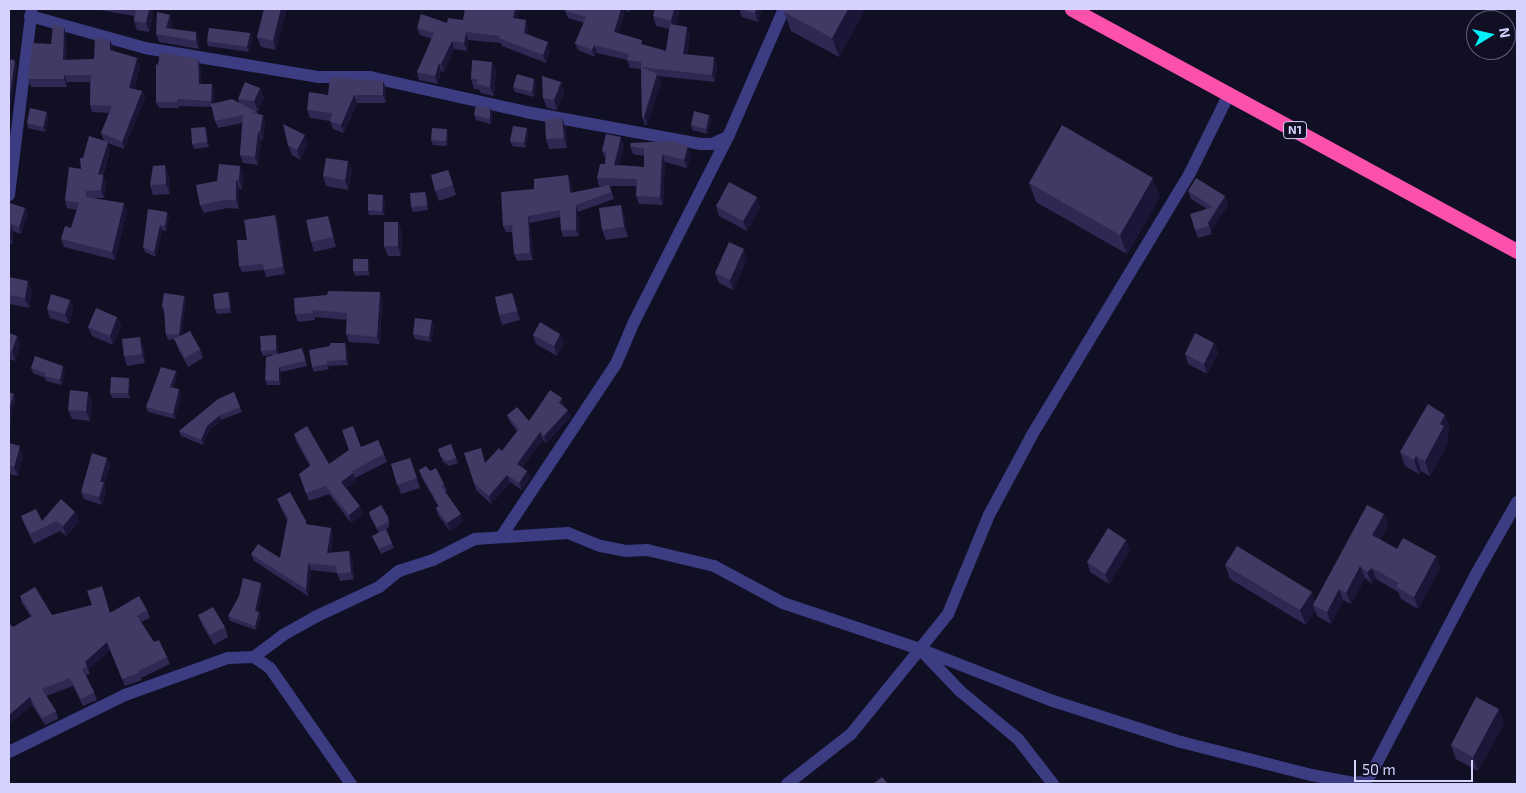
<!DOCTYPE html>
<html>
<head>
<meta charset="utf-8">
<style>
	body { margin:0 }
	#map { position:relative; width:1526px; height:793px; overflow:hidden; background:#110f24; font-family:"Exo 2",sans-serif }
	div>[style] { position:absolute }
	.minor>* { height:12px; margin:-6px; padding:0 6px; transform-origin:6px; border-radius:6px; background:#3b3c82 }
	.highway>* { height:15px; margin:-7.5px; padding:0 7.5px; transform-origin:7.5px; border-radius:7.5px; background:#fc50ad }
	.wall>* { inset:0; background:#2e2852 }
	.shaded-wall>* { inset:0; background:#1b1638 }
	.building>* { inset:0; background:#403a64 }
	span { translate:-50% -50%; white-space:nowrap; text-align:center; line-height:1.15; -webkit-text-stroke:4px #110f24; paint-order:stroke }
	.shield-label span { padding:1px 4px; background:#110f24; border:1px solid; border-radius:4px; -webkit-text-stroke-width:0 }
	.shield-label { font-size:12px; color:#d5d3fe; font-weight:700 }
	.frame { position:absolute; inset:0; border:10px solid #d5d3fe; pointer-events:none }
	.north { position:absolute; left:1466px; top:10px; width:50px; height:50px; box-sizing:border-box; background:#110f24; border:1px solid #5f5d7b; border-radius:50%; rotate:81deg; font-size:14px; font-weight:700; line-height:20px; text-align:center; color:#d5d3fe }
	.north::after { content:''; display:block; margin:auto; width:18px; height:22px; background:#04eff9; clip-path:polygon(50% 0,100% 100%,50% 72%,0 100%) }
	.scale { position:absolute; left:1354px; top:760px; width:119px; height:22px; box-sizing:border-box; border:2px solid #d5d3fe; border-top:0; padding-left:6px; font-size:15px; line-height:18px; white-space:nowrap; color:#d5d3fe; -webkit-text-stroke:4px #110f24; paint-order:stroke }
</style>
</head>
<body>
<div id="map">
	<div class="minor">
		<i style="left:30px;top:16px;width:119px;rotate:15.5deg"></i>
		<i style="left:145px;top:48px;width:175px;rotate:9.5deg"></i>
		<i style="left:318px;top:77px;width:52px"></i>
		<i style="left:370px;top:77px;width:160px;rotate:12.6deg"></i>
		<i style="left:526px;top:112px;width:177px;rotate:10.4deg"></i>
		<i style="left:700px;top:144px;width:12px"></i>
		<i style="left:712px;top:144px;width:17px;rotate:-24deg"></i>
		<i style="left:728px;top:137px;width:140px;rotate:-66.4deg"></i>
		<i style="left:1229px;top:94px;width:88px;rotate:116.3deg"></i>
		<i style="left:1190px;top:173px;width:308px;rotate:121.1deg"></i>
		<i style="left:1031px;top:437px;width:89px;rotate:118.3deg"></i>
		<i style="left:989px;top:515px;width:107px;rotate:112.5deg"></i>
		<i style="left:948px;top:614px;width:45px;rotate:128.7deg"></i>
		<i style="left:920px;top:649px;width:143px;rotate:21.4deg"></i>
		<i style="left:1053px;top:701px;width:134px;rotate:17.8deg"></i>
		<i style="left:1181px;top:742px;width:134px;rotate:14.2deg"></i>
		<i style="left:1311px;top:775px;width:45px;rotate:10.3deg"></i>
		<i style="left:1355px;top:783px;width:10px;rotate:-11deg"></i>
		<i style="left:1365px;top:781px;width:9px;rotate:-49deg"></i>
		<i style="left:1371px;top:774px;width:224px;rotate:-62.3deg"></i>
		<i style="left:1475px;top:576px;width:85px;rotate:-60.4deg"></i>
		<i style="left:9px;top:195px;width:187px;rotate:-83deg"></i>
		<i style="left:501px;top:537px;width:208px;rotate:-56.4deg"></i>
		<i style="left:616px;top:364px;width:46px;rotate:-66.8deg"></i>
		<i style="left:634px;top:322px;width:208px;rotate:-63.1deg"></i>
		<i style="left:254px;top:657px;width:36px;rotate:-37deg"></i>
		<i style="left:283px;top:635px;width:37px;rotate:-29deg"></i>
		<i style="left:315px;top:617px;width:71px;rotate:-25.1deg"></i>
		<i style="left:379px;top:587px;width:26px;rotate:-39deg"></i>
		<i style="left:399px;top:571px;width:36px;rotate:-18deg"></i>
		<i style="left:433px;top:560px;width:47px;rotate:-26.6deg"></i>
		<i style="left:475px;top:539px;width:93px;rotate:-3.7deg"></i>
		<i style="left:568px;top:533px;width:35px;rotate:22deg"></i>
		<i style="left:601px;top:546px;width:25px;rotate:11deg"></i>
		<i style="left:626px;top:551px;width:21px;rotate:-3deg"></i>
		<i style="left:647px;top:550px;width:69px;rotate:13.4deg"></i>
		<i style="left:714px;top:566px;width:78px;rotate:28.2deg"></i>
		<i style="left:783px;top:603px;width:145px;rotate:18.6deg"></i>
		<i style="left:920px;top:649px;width:58px;rotate:46.4deg"></i>
		<i style="left:960px;top:691px;width:75px;rotate:39.6deg"></i>
		<i style="left:1018px;top:739px;width:57px;rotate:52.1deg"></i>
		<i style="left:9px;top:752px;width:129px;rotate:-26.2deg"></i>
		<i style="left:125px;top:695px;width:109px;rotate:-19.8deg"></i>
		<i style="left:228px;top:658px;width:26px;rotate:-2deg"></i>
		<i style="left:254px;top:657px;width:19px;rotate:35deg"></i>
		<i style="left:270px;top:668px;width:141px;rotate:55.1deg"></i>
		<i style="left:787px;top:784px;width:81px;rotate:-38deg"></i>
		<i style="left:851px;top:734px;width:109px;rotate:-50.9deg"></i>
	</div>
	<div class="highway">
		<i style="left:1072px;top:9px;width:507px;rotate:28.54deg"></i>
	</div>
	<div class="wall">
		<i style="clip-path:polygon(99px 9px,152px 9px,153px 14px,149px 32px,137px 30px,134px 21px,134px 16px,100px 10px)"></i>
		<i style="clip-path:polygon(264px 9px,276px 50px,261px 47px,257px 37px)"></i>
		<i style="clip-path:polygon(465px 9px,519px 9px,517px 19px,528px 28px,527px 35px,550px 50px,546px 63px,502px 46px,501px 43px,468px 40px,467px 51px,454px 49px,444px 72px,441px 71px,438px 84px,419px 80px,417px 72px,432px 39px,420px 35px,417px 28px,463px 20px)"></i>
		<i style="clip-path:polygon(566px 9px,631px 9px,629px 12px,625px 10px,618px 34px,644px 45px,666px 51px,669px 29px,656px 26px,653px 16px,655px 9px,678px 9px,679px 13px,676px 25px,687px 27px,690px 34px,687px 54px,717px 64px,715px 82px,658px 76px,661px 83px,647px 125px,645px 125px,642px 117px,641px 69px,630px 68px,627px 60px,597px 53px,595px 57px,578px 50px,575px 43px,584px 23px,568px 18px,565px 11px)"></i>
		<i style="clip-path:polygon(739px 9px,762px 9px,758px 22px,742px 17px)"></i>
		<i style="clip-path:polygon(865px 9px,839px 57px,791px 31px,784px 12px)"></i>
		<i style="clip-path:polygon(172px 22px,171px 28px,199px 40px,199px 49px,159px 42px,156px 34px)"></i>
		<i style="clip-path:polygon(64px 27px,66px 35px,66px 60px,94px 59px,113px 48px,113px 51px,137px 58px,140px 66px,134px 89px,142px 91px,145px 98px,124px 149px,108px 143px,110px 149px,103px 175px,106px 183px,104px 198px,93px 198px,127px 211px,115px 260px,64px 247px,61px 239px,71px 228px,77px 210px,67px 208px,65px 200px,81px 169px,83px 158px,104px 140px,101px 133px,109px 113px,92px 112px,90px 105px,90px 82px,67px 82px,67px 87px,31px 87px,28px 79px)"></i>
		<i style="clip-path:polygon(250px 33px,252px 38px,249px 52px,208px 46px,207px 41px)"></i>
		<i style="clip-path:polygon(158px 65px,200px 65px,201px 84px,214px 91px,214px 104px,239px 103px,238px 99px,260px 88px,264px 98px,258px 111px,254px 111px,257px 112px,258px 114px,265px 122px,263px 140px,261px 139px,258px 165px,243px 163px,240px 155px,242px 123px,218px 128px,215px 121px,212px 107px,179px 106px,179px 108px,159px 108px,156px 102px)"></i>
		<i style="clip-path:polygon(496px 71px,494px 96px,481px 93px,479px 89px,474px 89px,471px 79px)"></i>
		<i style="clip-path:polygon(561px 82px,564px 91px,557px 110px,547px 108px,543px 98px)"></i>
		<i style="clip-path:polygon(536px 84px,534px 97px,515px 92px,513px 87px)"></i>
		<i style="clip-path:polygon(386px 89px,386px 103px,357px 103px,344px 133px,333px 129px,330px 121px,310px 118px,307px 110px,328px 95px)"></i>
		<i style="clip-path:polygon(490px 108px,492px 113px,491px 124px,476px 120px,474px 115px)"></i>
		<i style="clip-path:polygon(709px 115px,711px 119px,707px 134px,692px 130px,691px 125px)"></i>
		<i style="clip-path:polygon(48px 117px,45px 132px,28px 128px,27px 123px)"></i>
		<i style="clip-path:polygon(205px 127px,207px 132px,209px 147px,194px 149px,192px 144px)"></i>
		<i style="clip-path:polygon(566px 128px,567px 148px,549px 149px,546px 139px)"></i>
		<i style="clip-path:polygon(528px 133px,526px 148px,512px 146px,510px 141px)"></i>
		<i style="clip-path:polygon(448px 134px,447px 146px,433px 145px,431px 140px)"></i>
		<i style="clip-path:polygon(308px 144px,300px 160px,292px 155px,288px 145px)"></i>
		<i style="clip-path:polygon(624px 145px,619px 165px,644px 167px,644px 156px,633px 154px,630px 146px,691px 154px,687px 168px,665px 162px,663px 205px,639px 204px,636px 196px,637px 186px,610px 186px,614px 199px,578px 212px,579px 236px,563px 237px,561px 230px,560px 217px,530px 223px,533px 260px,517px 261px,514px 254px,512px 232px,506px 232px,503px 226px,534px 189px,568px 175px,571px 182px,572px 193px,604px 186px,599px 186px,597px 178px,605px 164px,606px 159px,602px 151px)"></i>
		<i style="clip-path:polygon(165px 165px,169px 175px,170px 194px,153px 195px,150px 185px)"></i>
		<i style="clip-path:polygon(240px 166px,243px 175px,242px 189px,239px 188px,239px 209px,228px 208px,204px 213px,200px 205px,217px 181px)"></i>
		<i style="clip-path:polygon(448px 170px,456px 195px,439px 201px,435px 191px)"></i>
		<i style="clip-path:polygon(352px 171px,348px 190px,326px 186px,323px 176px)"></i>
		<i style="clip-path:polygon(1029px 183px,1160px 197px,1127px 254px,1036px 202px)"></i>
		<i style="clip-path:polygon(1188px 191px,1225px 196px,1228px 205px,1211px 231px,1212px 234px,1198px 238px,1195px 230px,1207px 209px,1191px 199px)"></i>
		<i style="clip-path:polygon(425px 192px,427px 196px,428px 210px,413px 212px,411px 207px)"></i>
		<i style="clip-path:polygon(757px 197px,760px 207px,747px 231px,719px 216px,716px 206px)"></i>
		<i style="clip-path:polygon(385px 200px,384px 215px,369px 215px,368px 210px)"></i>
		<i style="clip-path:polygon(9px 205px,25px 208px,28px 215px,21px 234px,13px 231px,13px 244px,9px 242px)"></i>
		<i style="clip-path:polygon(167px 212px,169px 217px,166px 231px,162px 230px,156px 257px,145px 252px,143px 247px)"></i>
		<i style="clip-path:polygon(624px 215px,628px 237px,606px 240px,602px 230px)"></i>
		<i style="clip-path:polygon(278px 221px,285px 274px,266px 277px,264px 270px,242px 272px,239px 266px,247px 240px)"></i>
		<i style="clip-path:polygon(331px 225px,336px 247px,314px 252px,311px 242px)"></i>
		<i style="clip-path:polygon(402px 232px,401px 256px,388px 256px,384px 246px)"></i>
		<i style="clip-path:polygon(747px 259px,733px 290px,719px 283px,715px 273px)"></i>
		<i style="clip-path:polygon(370px 264px,370px 275px,355px 276px,353px 271px)"></i>
		<i style="clip-path:polygon(9px 277px,32px 291px,29px 308px,9px 304px)"></i>
		<i style="clip-path:polygon(228px 292px,230px 297px,231px 313px,217px 314px,215px 309px)"></i>
		<i style="clip-path:polygon(380px 292px,382px 299px,380px 344px,349px 342px,346px 334px,347px 320px,315px 317px,315px 320px,298px 322px,295px 314px)"></i>
		<i style="clip-path:polygon(512px 293px,516px 303px,520px 320px,502px 325px,499px 315px)"></i>
		<i style="clip-path:polygon(184px 296px,186px 301px,181px 336px,200px 349px,203px 358px,188px 367px,178px 349px,175px 339px,168px 340px,166px 335px,164px 312px,162px 307px)"></i>
		<i style="clip-path:polygon(70px 300px,73px 309px,69px 324px,50px 318px,47px 309px)"></i>
		<i style="clip-path:polygon(117px 317px,121px 326px,113px 345px,92px 336px,88px 327px)"></i>
		<i style="clip-path:polygon(434px 325px,431px 342px,415px 339px,413px 334px)"></i>
		<i style="clip-path:polygon(9px 333px,17px 336px,20px 345px,15px 361px,9px 359px)"></i>
		<i style="clip-path:polygon(560px 334px,564px 344px,557px 356px,536px 344px,533px 335px)"></i>
		<i style="clip-path:polygon(276px 335px,277px 340px,278px 354px,304px 353px,307px 366px,281px 372px,281px 385px,267px 385px,265px 380px,272px 355px,263px 356px,261px 351px)"></i>
		<i style="clip-path:polygon(345px 343px,347px 348px,348px 365px,328px 366px,329px 369px,314px 372px,312px 367px,330px 346px)"></i>
		<i style="clip-path:polygon(1214px 343px,1218px 353px,1207px 374px,1188px 364px,1185px 354px)"></i>
		<i style="clip-path:polygon(143px 347px,145px 363px,127px 366px,124px 356px)"></i>
		<i style="clip-path:polygon(31px 368px,65px 371px,62px 385px,46px 381px,45px 378px,33px 373px)"></i>
		<i style="clip-path:polygon(176px 371px,177px 376px,173px 388px,181px 394px,175px 419px,148px 412px,146px 407px)"></i>
		<i style="clip-path:polygon(130px 383px,130px 398px,112px 398px,110px 393px)"></i>
		<i style="clip-path:polygon(234px 392px,242px 412px,221px 420px,209px 430px,203px 445px,181px 436px,179px 431px)"></i>
		<i style="clip-path:polygon(92px 402px,90px 421px,72px 419px,68px 410px)"></i>
		<i style="clip-path:polygon(564px 405px,564px 407px,571px 417px,546px 443px,543px 440px,522px 467px,527px 471px,530px 478px,522px 490px,510px 482px,491px 504px,476px 490px,474px 483px,486px 462px,502px 451px,517px 431px,510px 422px,507px 415px,529px 421px)"></i>
		<i style="clip-path:polygon(1450px 429px,1447px 435px,1449px 441px,1430px 476px,1421px 471px,1419px 474px,1405px 466px,1400px 452px)"></i>
		<i style="clip-path:polygon(294px 434px,329px 464px,361px 447px,384px 454px,387px 462px,355px 478px,356px 481px,346px 488px,363px 514px,351px 523px,329px 494px,309px 501px,299px 474px,310px 466px,296px 441px)"></i>
		<i style="clip-path:polygon(9px 443px,23px 456px,18px 476px,9px 474px)"></i>
		<i style="clip-path:polygon(451px 444px,458px 463px,449px 466px,443px 462px,438px 449px)"></i>
		<i style="clip-path:polygon(410px 458px,420px 488px,401px 494px,391px 464px)"></i>
		<i style="clip-path:polygon(110px 465px,104px 484px,106px 490px,102px 505px,84px 499px,81px 492px)"></i>
		<i style="clip-path:polygon(419px 470px,430px 471px,444px 484px,447px 491px,445px 492px,463px 521px,450px 531px,438px 515px,436px 508px,438px 506px,422px 478px)"></i>
		<i style="clip-path:polygon(277px 499px,306px 521px,307px 525px,331px 528px,333px 535px,331px 553px,349px 551px,352px 558px,354px 579px,340px 581px,337px 573px,311px 570px,308px 596px,254px 561px,251px 554px,280px 558px,287px 520px,280px 506px)"></i>
		<i style="clip-path:polygon(75px 512px,79px 522px,66px 536px,60px 531px,34px 544px,25px 526px,21px 516px,42px 521px)"></i>
		<i style="clip-path:polygon(369px 512px,388px 517px,389px 522px,389px 527px,379px 533px,370px 517px)"></i>
		<i style="clip-path:polygon(1384px 514px,1388px 526px,1380px 539px,1397px 549px,1436px 556px,1440px 568px,1418px 609px,1401px 599px,1398px 592px,1376px 579px,1372px 584px,1365px 578px,1351px 604px,1343px 600px,1331px 624px,1317px 616px,1315px 610px,1306px 625px,1230px 579px,1225px 565px,1315px 601px)"></i>
		<i style="clip-path:polygon(372px 536px,392px 543px,394px 548px,381px 554px)"></i>
		<i style="clip-path:polygon(1126px 540px,1130px 550px,1109px 584px,1090px 572px,1087px 562px)"></i>
		<i style="clip-path:polygon(263px 588px,257px 612px,259px 612px,261px 617px,256px 630px,230px 621px,228px 616px)"></i>
		<i style="clip-path:polygon(20px 596px,52px 615px,147px 610px,150px 618px,141px 622px,154px 642px,167px 657px,170px 664px,141px 678px,142px 680px,125px 686px,110px 650px,88px 669px,90px 674px,86px 675px,94px 692px,97px 700px,83px 706px,73px 686px,46px 696px,56px 711px,58px 719px,45px 725px,32px 705px,9px 724px,13px 627px,31px 617px,22px 603px)"></i>
		<i style="clip-path:polygon(198px 615px,225px 627px,228px 637px,214px 645px,202px 625px)"></i>
		<i style="clip-path:polygon(1504px 723px,1478px 771px,1456px 759px,1451px 745px)"></i>
	</div>
	<div class="shaded-wall">
		<i style="clip-path:polygon(149px 9px,152px 9px,153px 14px,149px 32px,146px 23px)"></i>
		<i style="clip-path:polygon(281px 9px,287px 9px,276px 50px,273px 41px)"></i>
		<i style="clip-path:polygon(515px 9px,519px 9px,516px 26px,513px 18px)"></i>
		<i style="clip-path:polygon(621px 9px,624px 9px,625px 10px,617px 40px,614px 32px)"></i>
		<i style="clip-path:polygon(674px 9px,678px 9px,679px 13px,675px 31px,671px 21px)"></i>
		<i style="clip-path:polygon(756px 9px,762px 9px,758px 22px,755px 13px)"></i>
		<i style="clip-path:polygon(848px 9px,865px 9px,839px 57px,832px 38px)"></i>
		<i style="clip-path:polygon(170px 15px,172px 22px,169px 36px,166px 28px)"></i>
		<i style="clip-path:polygon(526px 20px,528px 28px,526px 41px,524px 33px)"></i>
		<i style="clip-path:polygon(64px 27px,66px 35px,65px 68px,63px 60px)"></i>
		<i style="clip-path:polygon(687px 27px,690px 34px,686px 61px,683px 54px)"></i>
		<i style="clip-path:polygon(196px 32px,199px 40px,199px 49px,196px 41px)"></i>
		<i style="clip-path:polygon(466px 32px,468px 40px,467px 51px,464px 43px)"></i>
		<i style="clip-path:polygon(250px 33px,252px 38px,249px 52px,247px 47px)"></i>
		<i style="clip-path:polygon(110px 40px,113px 48px,112px 58px,110px 50px)"></i>
		<i style="clip-path:polygon(452px 41px,454px 49px,444px 72px,441px 64px)"></i>
		<i style="clip-path:polygon(548px 42px,550px 50px,546px 63px,543px 55px)"></i>
		<i style="clip-path:polygon(594px 45px,597px 53px,595px 57px,592px 50px)"></i>
		<i style="clip-path:polygon(714px 57px,717px 64px,715px 82px,712px 75px)"></i>
		<i style="clip-path:polygon(137px 58px,140px 66px,132px 95px,129px 88px)"></i>
		<i style="clip-path:polygon(198px 59px,200px 65px,202px 90px,199px 84px)"></i>
		<i style="clip-path:polygon(15px 61px,17px 66px,10px 110px,9px 107px,9px 100px)"></i>
		<i style="clip-path:polygon(492px 62px,496px 71px,494px 96px,490px 87px)"></i>
		<i style="clip-path:polygon(439px 63px,441px 71px,438px 84px,435px 76px)"></i>
		<i style="clip-path:polygon(657px 74px,661px 83px,647px 125px,644px 117px)"></i>
		<i style="clip-path:polygon(64px 75px,67px 82px,67px 87px,64px 79px)"></i>
		<i style="clip-path:polygon(534px 79px,536px 84px,534px 97px,532px 92px)"></i>
		<i style="clip-path:polygon(383px 81px,386px 89px,386px 103px,383px 95px)"></i>
		<i style="clip-path:polygon(561px 82px,564px 91px,557px 110px,554px 100px)"></i>
		<i style="clip-path:polygon(212px 84px,214px 91px,214px 108px,211px 101px)"></i>
		<i style="clip-path:polygon(260px 88px,264px 98px,258px 111px,254px 101px)"></i>
		<i style="clip-path:polygon(142px 91px,145px 98px,124px 149px,122px 142px)"></i>
		<i style="clip-path:polygon(354px 95px,357px 103px,344px 133px,341px 125px)"></i>
		<i style="clip-path:polygon(490px 108px,492px 113px,491px 124px,490px 119px)"></i>
		<i style="clip-path:polygon(47px 112px,48px 117px,45px 132px,43px 127px)"></i>
		<i style="clip-path:polygon(263px 115px,265px 122px,263px 140px,260px 132px)"></i>
		<i style="clip-path:polygon(709px 115px,711px 119px,707px 134px,706px 129px)"></i>
		<i style="clip-path:polygon(562px 118px,566px 128px,567px 148px,564px 138px)"></i>
		<i style="clip-path:polygon(205px 127px,207px 132px,209px 147px,207px 142px)"></i>
		<i style="clip-path:polygon(527px 128px,528px 133px,526px 148px,524px 143px)"></i>
		<i style="clip-path:polygon(447px 129px,448px 134px,447px 146px,446px 141px)"></i>
		<i style="clip-path:polygon(258px 131px,261px 139px,258px 165px,255px 157px)"></i>
		<i style="clip-path:polygon(305px 135px,308px 144px,300px 160px,297px 150px)"></i>
		<i style="clip-path:polygon(621px 137px,624px 145px,617px 173px,614px 165px)"></i>
		<i style="clip-path:polygon(108px 142px,110px 149px,100px 182px,98px 174px)"></i>
		<i style="clip-path:polygon(688px 146px,691px 154px,687px 168px,684px 160px)"></i>
		<i style="clip-path:polygon(662px 154px,665px 162px,663px 205px,660px 197px)"></i>
		<i style="clip-path:polygon(348px 161px,352px 171px,348px 190px,345px 180px)"></i>
		<i style="clip-path:polygon(165px 165px,169px 175px,170px 194px,166px 184px)"></i>
		<i style="clip-path:polygon(240px 166px,243px 175px,242px 189px,239px 180px)"></i>
		<i style="clip-path:polygon(103px 175px,106px 183px,104px 198px,101px 190px)"></i>
		<i style="clip-path:polygon(568px 175px,571px 182px,572px 200px,570px 193px)"></i>
		<i style="clip-path:polygon(1153px 178px,1160px 197px,1127px 254px,1120px 235px)"></i>
		<i style="clip-path:polygon(236px 180px,239px 188px,239px 209px,236px 200px)"></i>
		<i style="clip-path:polygon(425px 192px,427px 196px,428px 210px,427px 205px)"></i>
		<i style="clip-path:polygon(383px 195px,385px 200px,384px 215px,382px 211px)"></i>
		<i style="clip-path:polygon(1225px 196px,1228px 205px,1211px 231px,1212px 234px,1208px 223px)"></i>
		<i style="clip-path:polygon(757px 197px,760px 207px,747px 231px,743px 221px)"></i>
		<i style="clip-path:polygon(124px 203px,127px 211px,115px 260px,112px 252px)"></i>
		<i style="clip-path:polygon(576px 205px,578px 212px,579px 236px,576px 230px)"></i>
		<i style="clip-path:polygon(621px 205px,624px 215px,628px 237px,624px 227px)"></i>
		<i style="clip-path:polygon(25px 208px,28px 215px,21px 234px,19px 227px)"></i>
		<i style="clip-path:polygon(167px 212px,169px 217px,166px 231px,165px 226px)"></i>
		<i style="clip-path:polygon(275px 215px,278px 221px,285px 274px,283px 267px)"></i>
		<i style="clip-path:polygon(328px 216px,331px 225px,336px 247px,333px 237px)"></i>
		<i style="clip-path:polygon(528px 216px,530px 223px,533px 260px,530px 253px)"></i>
		<i style="clip-path:polygon(398px 222px,402px 232px,401px 256px,398px 246px)"></i>
		<i style="clip-path:polygon(11px 224px,13px 231px,13px 244px,10px 237px)"></i>
		<i style="clip-path:polygon(160px 225px,162px 230px,156px 257px,154px 252px)"></i>
		<i style="clip-path:polygon(744px 249px,747px 259px,733px 290px,730px 280px)"></i>
		<i style="clip-path:polygon(368px 259px,370px 264px,370px 275px,368px 271px)"></i>
		<i style="clip-path:polygon(28px 281px,32px 291px,29px 308px,25px 298px)"></i>
		<i style="clip-path:polygon(228px 292px,230px 297px,231px 313px,230px 308px)"></i>
		<i style="clip-path:polygon(380px 292px,382px 299px,380px 344px,377px 337px)"></i>
		<i style="clip-path:polygon(512px 293px,516px 303px,520px 320px,517px 311px)"></i>
		<i style="clip-path:polygon(184px 296px,186px 301px,181px 339px,179px 334px)"></i>
		<i style="clip-path:polygon(70px 300px,73px 309px,69px 324px,65px 314px)"></i>
		<i style="clip-path:polygon(117px 317px,121px 326px,113px 345px,110px 336px)"></i>
		<i style="clip-path:polygon(432px 320px,434px 325px,431px 342px,429px 337px)"></i>
		<i style="clip-path:polygon(560px 334px,564px 344px,557px 356px,554px 346px)"></i>
		<i style="clip-path:polygon(276px 335px,277px 340px,278px 355px,276px 350px)"></i>
		<i style="clip-path:polygon(17px 336px,20px 345px,15px 361px,12px 351px)"></i>
		<i style="clip-path:polygon(140px 337px,143px 347px,145px 363px,142px 354px)"></i>
		<i style="clip-path:polygon(345px 343px,347px 348px,348px 365px,346px 360px)"></i>
		<i style="clip-path:polygon(1214px 343px,1218px 353px,1207px 374px,1204px 364px)"></i>
		<i style="clip-path:polygon(63px 366px,65px 371px,62px 385px,60px 380px)"></i>
		<i style="clip-path:polygon(279px 367px,281px 372px,281px 385px,279px 381px)"></i>
		<i style="clip-path:polygon(176px 371px,177px 376px,171px 392px,170px 387px)"></i>
		<i style="clip-path:polygon(129px 378px,130px 383px,130px 398px,128px 393px)"></i>
		<i style="clip-path:polygon(179px 389px,181px 394px,175px 419px,173px 414px)"></i>
		<i style="clip-path:polygon(88px 392px,92px 402px,90px 421px,86px 411px)"></i>
		<i style="clip-path:polygon(14px 394px,16px 399px,12px 411px,9px 441px,9px 417px,10px 406px)"></i>
		<i style="clip-path:polygon(562px 398px,564px 405px,561px 410px,559px 403px)"></i>
		<i style="clip-path:polygon(568px 410px,571px 417px,546px 443px,544px 436px)"></i>
		<i style="clip-path:polygon(220px 415px,221px 420px,209px 430px,203px 445px,201px 440px,207px 426px)"></i>
		<i style="clip-path:polygon(1445px 415px,1450px 429px,1447px 435px,1449px 441px,1430px 476px,1425px 461px,1440px 424px)"></i>
		<i style="clip-path:polygon(540px 432px,543px 440px,519px 471px,517px 464px)"></i>
		<i style="clip-path:polygon(20px 446px,23px 456px,18px 476px,14px 467px)"></i>
		<i style="clip-path:polygon(1416px 456px,1421px 471px,1419px 474px,1414px 460px)"></i>
		<i style="clip-path:polygon(107px 458px,110px 465px,104px 484px,106px 490px,102px 505px,99px 497px,100px 482px)"></i>
		<i style="clip-path:polygon(527px 471px,530px 478px,522px 490px,519px 483px)"></i>
		<i style="clip-path:polygon(353px 473px,356px 481px,344px 489px,341px 482px)"></i>
		<i style="clip-path:polygon(507px 475px,510px 482px,491px 504px,489px 496px)"></i>
		<i style="clip-path:polygon(360px 506px,363px 514px,351px 523px,349px 515px)"></i>
		<i style="clip-path:polygon(75px 512px,79px 522px,66px 536px,63px 526px)"></i>
		<i style="clip-path:polygon(461px 514px,463px 521px,450px 531px,447px 523px)"></i>
		<i style="clip-path:polygon(1384px 514px,1388px 526px,1376px 546px,1372px 535px)"></i>
		<i style="clip-path:polygon(331px 528px,333px 535px,330px 560px,327px 553px)"></i>
		<i style="clip-path:polygon(1126px 540px,1130px 550px,1109px 584px,1105px 574px)"></i>
		<i style="clip-path:polygon(349px 551px,352px 558px,354px 579px,351px 572px)"></i>
		<i style="clip-path:polygon(1436px 556px,1440px 568px,1418px 609px,1414px 597px)"></i>
		<i style="clip-path:polygon(308px 563px,311px 570px,308px 596px,306px 589px)"></i>
		<i style="clip-path:polygon(1360px 566px,1365px 578px,1351px 604px,1346px 593px)"></i>
		<i style="clip-path:polygon(1372px 568px,1376px 579px,1372px 584px,1367px 572px)"></i>
		<i style="clip-path:polygon(261px 583px,263px 588px,256px 616px,255px 611px)"></i>
		<i style="clip-path:polygon(1339px 589px,1343px 600px,1331px 624px,1327px 612px)"></i>
		<i style="clip-path:polygon(1312px 592px,1317px 606px,1313px 605px,1315px 610px,1306px 625px,1300px 610px)"></i>
		<i style="clip-path:polygon(259px 612px,261px 617px,256px 630px,255px 626px)"></i>
		<i style="clip-path:polygon(107px 642px,110px 650px,88px 669px,85px 662px)"></i>
		<i style="clip-path:polygon(30px 697px,32px 705px,9px 724px,9px 715px)"></i>
		<i style="clip-path:polygon(1499px 709px,1504px 723px,1478px 771px,1473px 757px)"></i>
	</div>
	<div class="building">
		<i style="clip-path:polygon(136px 9px,149px 9px,146px 23px,134px 21px)"></i>
		<i style="clip-path:polygon(264px 9px,281px 9px,273px 41px,257px 37px)"></i>
		<i style="clip-path:polygon(465px 9px,515px 9px,513px 18px,526px 20px,524px 33px,548px 42px,543px 55px,499px 38px,500px 36px,466px 32px,464px 43px,452px 41px,441px 64px,439px 63px,435px 76px,417px 72px,434px 33px,417px 28px,421px 14px,447px 23px,448px 18px,463px 20px)"></i>
		<i style="clip-path:polygon(566px 9px,621px 9px,614px 32px,642px 40px,641px 44px,666px 51px,670px 24px,687px 27px,683px 54px,714px 57px,712px 75px,641px 67px,641px 62px,627px 60px,629px 54px,594px 45px,592px 50px,575px 43px,586px 17px,565px 11px)"></i>
		<i style="clip-path:polygon(655px 9px,674px 9px,671px 21px,653px 16px)"></i>
		<i style="clip-path:polygon(740px 9px,756px 9px,755px 13px)"></i>
		<i style="clip-path:polygon(786px 9px,848px 9px,832px 38px,784px 12px)"></i>
		<i style="clip-path:polygon(157px 12px,170px 15px,166px 28px,196px 32px,196px 41px,156px 34px)"></i>
		<i style="clip-path:polygon(53px 24px,64px 27px,63px 60px,94px 59px,95px 37px,110px 40px,110px 50px,137px 58px,129px 88px,142px 91px,122px 142px,101px 133px,112px 106px,90px 105px,91px 75px,64px 75px,64px 79px,28px 79px,32px 43px,51px 44px)"></i>
		<i style="clip-path:polygon(209px 28px,250px 33px,247px 47px,207px 41px)"></i>
		<i style="clip-path:polygon(160px 52px,198px 59px,199px 84px,212px 84px,211px 101px,177px 99px,177px 102px,156px 102px,156px 64px,158px 65px)"></i>
		<i style="clip-path:polygon(11px 59px,15px 61px,9px 100px,9px 64px)"></i>
		<i style="clip-path:polygon(472px 60px,492px 62px,490px 87px,477px 84px,478px 79px,471px 79px)"></i>
		<i style="clip-path:polygon(641px 67px,657px 74px,644px 117px,642px 117px)"></i>
		<i style="clip-path:polygon(517px 74px,534px 79px,532px 92px,513px 87px)"></i>
		<i style="clip-path:polygon(542px 76px,561px 82px,554px 100px,543px 98px)"></i>
		<i style="clip-path:polygon(330px 77px,383px 81px,383px 95px,354px 95px,341px 125px,330px 121px,333px 113px,307px 110px,309px 92px,328px 95px)"></i>
		<i style="clip-path:polygon(245px 82px,260px 88px,254px 101px,238px 99px)"></i>
		<i style="clip-path:polygon(232px 99px,257px 112px,252px 113px,263px 115px,260px 132px,258px 131px,255px 157px,240px 155px,243px 115px,215px 121px,211px 104px)"></i>
		<i style="clip-path:polygon(476px 105px,490px 108px,490px 119px,474px 115px)"></i>
		<i style="clip-path:polygon(30px 108px,47px 112px,43px 127px,27px 123px)"></i>
		<i style="clip-path:polygon(694px 111px,709px 115px,706px 129px,691px 125px)"></i>
		<i style="clip-path:polygon(562px 118px,564px 138px,546px 139px,545px 119px)"></i>
		<i style="clip-path:polygon(283px 124px,305px 135px,297px 150px,288px 145px)"></i>
		<i style="clip-path:polygon(1062px 125px,1153px 178px,1120px 235px,1029px 183px)"></i>
		<i style="clip-path:polygon(513px 126px,527px 128px,524px 143px,510px 141px)"></i>
		<i style="clip-path:polygon(205px 127px,207px 142px,192px 144px,191px 128px)"></i>
		<i style="clip-path:polygon(432px 128px,447px 129px,446px 141px,431px 140px)"></i>
		<i style="clip-path:polygon(606px 134px,621px 137px,614px 165px,644px 167px,644px 149px,630px 146px,631px 143px,671px 141px,688px 146px,684px 160px,662px 154px,660px 197px,636px 196px,637px 179px,597px 178px,600px 164px,605px 164px,606px 152px,602px 151px)"></i>
		<i style="clip-path:polygon(89px 136px,108px 142px,98px 174px,103px 175px,101px 190px,86px 191px,86px 197px,124px 203px,112px 252px,61px 239px,65px 226px,71px 228px,79px 203px,65px 200px,69px 167px,81px 169px,80px 158px,83px 158px)"></i>
		<i style="clip-path:polygon(326px 158px,348px 161px,345px 180px,323px 176px)"></i>
		<i style="clip-path:polygon(219px 164px,240px 166px,239px 180px,236px 180px,236px 200px,224px 200px,200px 205px,196px 185px,217px 181px)"></i>
		<i style="clip-path:polygon(165px 165px,166px 184px,150px 185px,153px 166px)"></i>
		<i style="clip-path:polygon(448px 170px,453px 185px,435px 191px,431px 175px)"></i>
		<i style="clip-path:polygon(568px 175px,570px 193px,609px 185px,611px 192px,576px 205px,576px 230px,561px 230px,560px 210px,528px 216px,530px 253px,514px 254px,512px 225px,503px 226px,501px 192px,534px 189px,534px 179px)"></i>
		<i style="clip-path:polygon(1196px 178px,1225px 196px,1208px 223px,1209px 226px,1195px 230px,1190px 214px,1213px 207px,1188px 191px)"></i>
		<i style="clip-path:polygon(729px 182px,757px 197px,743px 221px,716px 206px)"></i>
		<i style="clip-path:polygon(425px 192px,427px 205px,411px 207px,410px 193px)"></i>
		<i style="clip-path:polygon(368px 194px,383px 195px,382px 211px,368px 210px)"></i>
		<i style="clip-path:polygon(10px 203px,25px 208px,19px 227px,11px 224px,10px 237px,9px 236px,9px 205px)"></i>
		<i style="clip-path:polygon(621px 205px,624px 227px,602px 230px,599px 208px)"></i>
		<i style="clip-path:polygon(148px 209px,167px 212px,165px 226px,160px 225px,154px 252px,143px 247px)"></i>
		<i style="clip-path:polygon(275px 215px,283px 267px,264px 270px,263px 264px,239px 266px,237px 240px,247px 240px,244px 220px)"></i>
		<i style="clip-path:polygon(328px 216px,333px 237px,311px 242px,306px 220px)"></i>
		<i style="clip-path:polygon(384px 222px,398px 222px,398px 246px,384px 246px)"></i>
		<i style="clip-path:polygon(729px 242px,744px 249px,730px 280px,715px 273px)"></i>
		<i style="clip-path:polygon(353px 259px,368px 259px,368px 271px,353px 271px)"></i>
		<i style="clip-path:polygon(9px 277px,28px 281px,25px 298px,9px 295px)"></i>
		<i style="clip-path:polygon(328px 291px,380px 292px,377px 337px,346px 334px,347px 313px,312px 310px,313px 313px,295px 314px,294px 298px,327px 295px)"></i>
		<i style="clip-path:polygon(228px 292px,230px 308px,215px 309px,213px 294px)"></i>
		<i style="clip-path:polygon(164px 293px,184px 296px,179px 334px,166px 335px,164px 307px,162px 307px)"></i>
		<i style="clip-path:polygon(512px 293px,517px 311px,499px 315px,495px 297px)"></i>
		<i style="clip-path:polygon(51px 294px,70px 300px,65px 314px,47px 309px)"></i>
		<i style="clip-path:polygon(96px 308px,117px 317px,110px 336px,88px 327px)"></i>
		<i style="clip-path:polygon(415px 318px,432px 320px,429px 337px,413px 334px)"></i>
		<i style="clip-path:polygon(540px 322px,560px 334px,554px 346px,533px 335px)"></i>
		<i style="clip-path:polygon(190px 331px,200px 349px,185px 358px,174px 339px)"></i>
		<i style="clip-path:polygon(9px 333px,17px 336px,12px 351px,9px 350px)"></i>
		<i style="clip-path:polygon(1195px 333px,1214px 343px,1204px 364px,1185px 354px)"></i>
		<i style="clip-path:polygon(276px 335px,276px 350px,261px 351px,260px 336px)"></i>
		<i style="clip-path:polygon(140px 337px,142px 354px,124px 356px,122px 339px)"></i>
		<i style="clip-path:polygon(330px 343px,345px 343px,346px 360px,327px 361px,327px 364px,312px 367px,309px 350px,330px 346px)"></i>
		<i style="clip-path:polygon(302px 348px,305px 361px,279px 367px,279px 381px,265px 380px,266px 357px)"></i>
		<i style="clip-path:polygon(35px 356px,63px 366px,60px 380px,45px 376px,45px 373px,31px 368px)"></i>
		<i style="clip-path:polygon(161px 367px,176px 371px,170px 387px,179px 389px,173px 414px,146px 407px)"></i>
		<i style="clip-path:polygon(111px 377px,129px 378px,128px 393px,110px 393px)"></i>
		<i style="clip-path:polygon(70px 390px,88px 392px,86px 411px,68px 410px)"></i>
		<i style="clip-path:polygon(550px 390px,562px 398px,559px 403px,568px 410px,544px 436px,540px 432px,517px 464px,527px 471px,519px 483px,507px 475px,489px 496px,474px 483px,464px 453px,481px 448px,485px 463px,499px 448px,502px 451px,519px 429px,507px 415px,517px 407px,529px 421px)"></i>
		<i style="clip-path:polygon(9px 392px,14px 394px,10px 406px,9px 417px)"></i>
		<i style="clip-path:polygon(234px 392px,240px 407px,220px 415px,207px 426px,201px 440px,179px 431px,218px 399px)"></i>
		<i style="clip-path:polygon(1428px 404px,1445px 415px,1440px 424px,1444px 426px,1425px 461px,1416px 456px,1414px 460px,1400px 452px)"></i>
		<i style="clip-path:polygon(307px 426px,329px 464px,349px 450px,342px 430px,353px 426px,361px 447px,378px 440px,384px 454px,352px 471px,353px 473px,341px 482px,360px 506px,349px 515px,326px 486px,306px 493px,299px 474px,311px 465px,294px 434px)"></i>
		<i style="clip-path:polygon(9px 443px,20px 446px,14px 467px,9px 465px)"></i>
		<i style="clip-path:polygon(451px 444px,456px 458px,447px 461px,441px 457px,438px 449px)"></i>
		<i style="clip-path:polygon(92px 453px,107px 458px,100px 482px,104px 482px,99px 497px,81px 492px)"></i>
		<i style="clip-path:polygon(410px 458px,417px 478px,397px 485px,391px 464px)"></i>
		<i style="clip-path:polygon(426px 466px,430px 471px,436px 468px,444px 484px,441px 486px,461px 514px,447px 523px,436px 508px,439px 506px,419px 470px)"></i>
		<i style="clip-path:polygon(290px 492px,306px 521px,305px 524px,331px 528px,327px 553px,349px 551px,351px 572px,337px 574px,336px 566px,308px 563px,306px 589px,251px 554px,258px 544px,280px 558px,288px 518px,277px 499px)"></i>
		<i style="clip-path:polygon(61px 499px,75px 512px,63px 526px,57px 521px,30px 534px,21px 516px,36px 509px,42px 521px)"></i>
		<i style="clip-path:polygon(381px 505px,388px 517px,388px 522px,377px 528px,369px 512px)"></i>
		<i style="clip-path:polygon(1367px 505px,1384px 514px,1372px 535px,1397px 549px,1403px 538px,1436px 556px,1414px 597px,1396px 587px,1399px 583px,1372px 568px,1367px 572px,1360px 566px,1346px 593px,1339px 589px,1327px 612px,1313px 605px)"></i>
		<i style="clip-path:polygon(1108px 528px,1126px 540px,1105px 574px,1087px 562px)"></i>
		<i style="clip-path:polygon(386px 529px,392px 543px,379px 549px,372px 536px)"></i>
		<i style="clip-path:polygon(1237px 546px,1312px 592px,1300px 610px,1225px 565px)"></i>
		<i style="clip-path:polygon(243px 578px,261px 583px,255px 611px,259px 612px,255px 626px,228px 616px,239px 596px)"></i>
		<i style="clip-path:polygon(102px 586px,110px 613px,139px 596px,147px 610px,137px 616px,154px 642px,159px 640px,167px 657px,138px 671px,139px 673px,122px 679px,107px 642px,85px 662px,87px 666px,82px 669px,94px 692px,81px 699px,70px 678px,42px 689px,56px 711px,42px 718px,30px 697px,9px 715px,9px 623px,13px 627px,32px 616px,20px 596px,35px 587px,52px 615px,92px 605px,87px 591px)"></i>
		<i style="clip-path:polygon(213px 607px,225px 627px,210px 635px,198px 615px)"></i>
		<i style="clip-path:polygon(1476px 697px,1499px 709px,1473px 757px,1451px 745px)"></i>
		<i style="clip-path:polygon(882px 777px,888px 784px,873px 784px)"></i>
	</div>
	<div class="shield-label">
		<span style="left:1295px;top:130px">N1</span>
	</div>
	<div class="frame"></div>
	<div class="north">N</div>
	<div class="scale">50 m</div>
</div>
</body>
</html>
